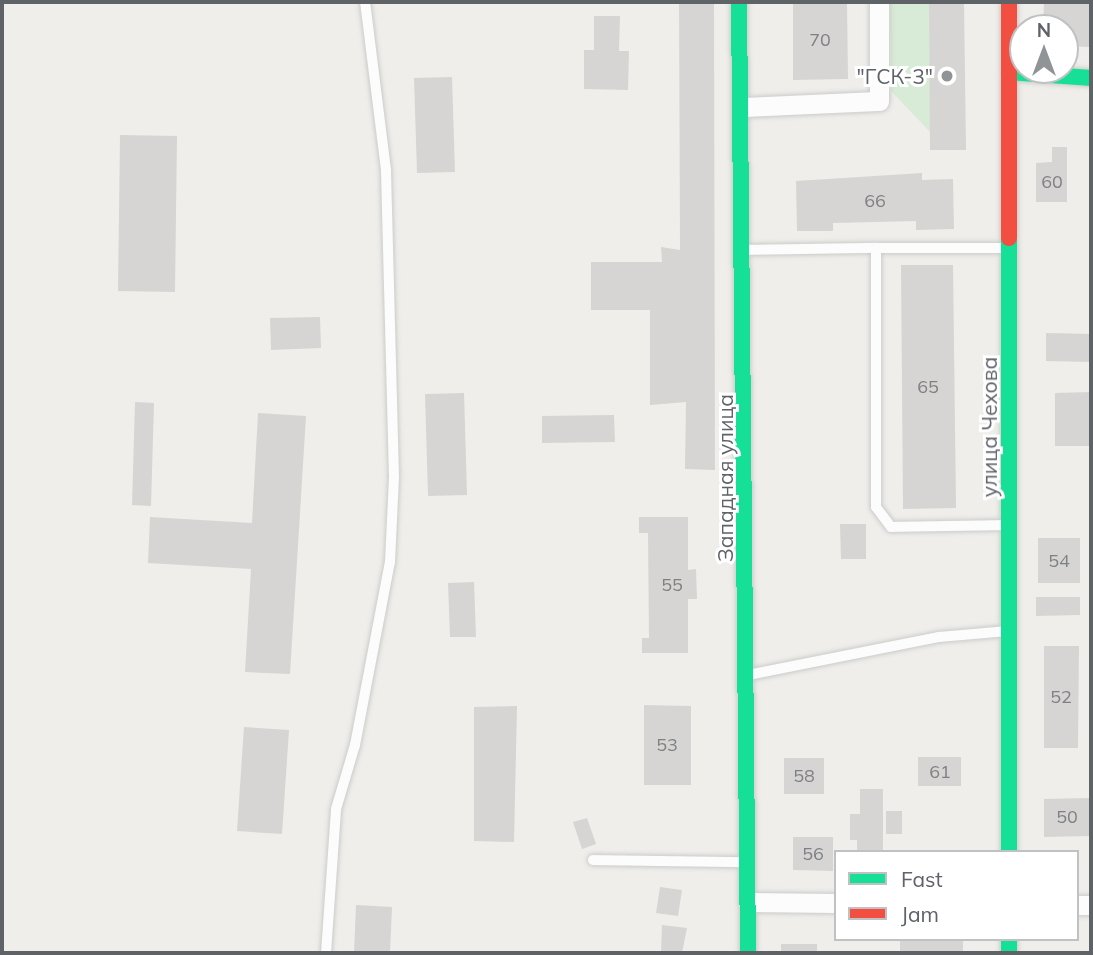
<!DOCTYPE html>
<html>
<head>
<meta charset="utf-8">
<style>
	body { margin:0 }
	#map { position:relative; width:1093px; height:955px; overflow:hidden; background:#efeeea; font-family:Mulish,sans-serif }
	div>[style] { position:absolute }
	.green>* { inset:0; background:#d8ebd6 }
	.building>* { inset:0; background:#d6d5d3 }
	.roads { filter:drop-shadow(0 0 2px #cbcccc) drop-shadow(0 0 2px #cbcccc) }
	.lane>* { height:10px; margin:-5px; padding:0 5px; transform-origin:5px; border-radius:5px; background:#fdfcfc }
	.street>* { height:19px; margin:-9.5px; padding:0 9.5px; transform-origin:9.5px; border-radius:9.5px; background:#fdfcfc }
	.fast>* { height:16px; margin:-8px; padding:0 8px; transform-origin:8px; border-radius:8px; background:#16e098 }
	.jam>* { height:16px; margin:-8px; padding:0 8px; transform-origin:8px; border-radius:8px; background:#f24e42 }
	.dots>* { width:19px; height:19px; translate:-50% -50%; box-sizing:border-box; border:4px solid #fff; border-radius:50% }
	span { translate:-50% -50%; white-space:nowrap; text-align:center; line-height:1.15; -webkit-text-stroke:6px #fff; paint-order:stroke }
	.number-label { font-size:18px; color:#7e8184 }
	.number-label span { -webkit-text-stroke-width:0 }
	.poi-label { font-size:21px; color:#5f6368 }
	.right { translate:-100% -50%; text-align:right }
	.street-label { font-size:21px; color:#5f6368 }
	.frame { position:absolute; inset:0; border:4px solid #5f6368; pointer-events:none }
	.legend { position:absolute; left:834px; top:850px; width:245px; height:91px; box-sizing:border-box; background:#fff; border:2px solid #bfc1c3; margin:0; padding:9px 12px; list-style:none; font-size:21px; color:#5f6368 }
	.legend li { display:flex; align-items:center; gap:14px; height:35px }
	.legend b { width:35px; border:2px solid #bfc1c3 }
	.north { position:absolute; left:1009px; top:14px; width:70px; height:70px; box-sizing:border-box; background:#fff; border:2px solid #bfc1c3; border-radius:50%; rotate:0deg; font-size:19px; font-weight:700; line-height:28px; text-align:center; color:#5f6368 }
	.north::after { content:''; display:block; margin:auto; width:24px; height:32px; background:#919496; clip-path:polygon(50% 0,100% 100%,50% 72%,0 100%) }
</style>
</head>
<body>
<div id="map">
	<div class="green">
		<i style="clip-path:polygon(890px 2px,929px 2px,931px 133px,891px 91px)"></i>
	</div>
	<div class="building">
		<i style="clip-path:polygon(679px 2px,714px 2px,715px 470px,685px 469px,686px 402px,650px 405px,650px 310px,591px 310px,591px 262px,662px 262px,661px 247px,680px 250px)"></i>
		<i style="clip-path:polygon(793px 2px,847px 2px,848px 79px,793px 80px)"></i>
		<i style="clip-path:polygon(929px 2px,964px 2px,966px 150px,930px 150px)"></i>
		<i style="clip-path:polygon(1044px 2px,1091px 2px,1089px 47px,1065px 46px,1065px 28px,1043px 28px)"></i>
		<i style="clip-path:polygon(594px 16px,620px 16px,619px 51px,629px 51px,628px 90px,584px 89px,584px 50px,594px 50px)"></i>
		<i style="clip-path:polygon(452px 77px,455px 172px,417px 173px,414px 78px)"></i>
		<i style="clip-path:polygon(120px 135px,177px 136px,175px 292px,118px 291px)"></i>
		<i style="clip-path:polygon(1052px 147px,1067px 147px,1067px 202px,1036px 202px,1036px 163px,1052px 162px)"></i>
		<i style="clip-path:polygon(922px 173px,922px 180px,953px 179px,954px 229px,916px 230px,916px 221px,833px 223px,833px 231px,797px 231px,796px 181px)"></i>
		<i style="clip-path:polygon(901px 265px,953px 265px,956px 508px,903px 509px)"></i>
		<i style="clip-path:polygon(320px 317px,321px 348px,271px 350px,270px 318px)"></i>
		<i style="clip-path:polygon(1046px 333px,1091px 334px,1091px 362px,1046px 361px)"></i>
		<i style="clip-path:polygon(1091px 392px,1091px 446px,1055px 446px,1055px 393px)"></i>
		<i style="clip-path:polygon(464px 393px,467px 495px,428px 496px,425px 394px)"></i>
		<i style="clip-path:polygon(135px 402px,154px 403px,151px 506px,132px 505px)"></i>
		<i style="clip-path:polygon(258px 413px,306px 416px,290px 674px,245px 672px,251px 569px,148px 563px,150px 517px,252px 523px)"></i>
		<i style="clip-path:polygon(614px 415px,615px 442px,542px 443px,542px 416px)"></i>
		<i style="clip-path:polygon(639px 517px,688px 517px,688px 570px,696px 569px,697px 599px,688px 599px,688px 653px,642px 653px,642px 638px,649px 638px,648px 533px,639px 533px)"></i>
		<i style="clip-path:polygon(840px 524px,866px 524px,866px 559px,841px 559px)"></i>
		<i style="clip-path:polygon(1038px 538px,1080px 538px,1080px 583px,1038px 583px)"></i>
		<i style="clip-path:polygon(474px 582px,476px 637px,450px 637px,448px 583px)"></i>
		<i style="clip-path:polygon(1036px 597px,1080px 597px,1080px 615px,1036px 616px)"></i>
		<i style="clip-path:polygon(1044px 646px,1079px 646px,1078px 748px,1044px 748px)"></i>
		<i style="clip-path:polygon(644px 705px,691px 706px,691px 785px,644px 785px)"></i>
		<i style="clip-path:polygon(517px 706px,514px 842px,474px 841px,474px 707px)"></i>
		<i style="clip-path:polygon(244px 727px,289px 730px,282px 834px,237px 831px)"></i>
		<i style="clip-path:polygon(918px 757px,961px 757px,961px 786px,918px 786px)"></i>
		<i style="clip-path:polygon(784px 758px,824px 758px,824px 794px,784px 794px)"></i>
		<i style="clip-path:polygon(860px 789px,883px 789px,883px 852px,857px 852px,857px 840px,850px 840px,850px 814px,860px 814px)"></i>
		<i style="clip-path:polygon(1091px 798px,1091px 836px,1044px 837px,1044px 799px)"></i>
		<i style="clip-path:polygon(886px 811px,902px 811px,902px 834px,886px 834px)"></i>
		<i style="clip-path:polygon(587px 818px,596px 844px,582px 849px,573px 822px)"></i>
		<i style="clip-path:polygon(793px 837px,833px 837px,833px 871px,793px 870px)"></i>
		<i style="clip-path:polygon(660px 887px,682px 890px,678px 916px,656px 913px)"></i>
		<i style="clip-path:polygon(356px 905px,392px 907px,390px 953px,354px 953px)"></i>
		<i style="clip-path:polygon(662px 925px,687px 928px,682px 953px,661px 953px)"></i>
		<i style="clip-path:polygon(900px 939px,963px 939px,963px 953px,900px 953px)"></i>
		<i style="clip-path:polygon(781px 944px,817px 944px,817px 953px,781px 953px)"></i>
	</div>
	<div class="roads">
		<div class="lane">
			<i style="left:1005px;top:248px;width:129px;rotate:180deg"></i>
			<i style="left:876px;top:248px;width:259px;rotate:90deg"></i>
			<i style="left:876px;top:507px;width:25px;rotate:53deg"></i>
			<i style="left:891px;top:527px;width:114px;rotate:-1deg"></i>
			<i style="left:744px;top:250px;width:132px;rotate:-0.9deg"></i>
			<i style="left:748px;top:675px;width:195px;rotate:-11.3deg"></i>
			<i style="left:939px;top:637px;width:69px;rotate:-5deg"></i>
			<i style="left:593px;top:860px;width:151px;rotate:0.8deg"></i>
			<i style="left:326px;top:953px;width:144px;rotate:-86deg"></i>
			<i style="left:336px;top:809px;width:67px;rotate:-73.5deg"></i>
			<i style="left:355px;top:745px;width:186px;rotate:-79.2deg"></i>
			<i style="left:390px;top:562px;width:85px;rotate:-87.3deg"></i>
			<i style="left:394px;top:477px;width:307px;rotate:-91.5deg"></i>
			<i style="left:386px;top:170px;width:169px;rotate:-97.1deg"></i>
		</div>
		<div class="street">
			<i style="left:742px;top:107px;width:137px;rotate:-2.5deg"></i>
			<i style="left:879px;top:101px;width:99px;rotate:-90deg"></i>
			<i style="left:748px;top:902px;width:88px;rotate:0.7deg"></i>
			<i style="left:1077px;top:905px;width:14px"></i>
		</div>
		<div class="fast">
			<i style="left:739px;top:2px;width:951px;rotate:89.46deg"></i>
			<i style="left:1009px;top:72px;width:82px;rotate:4.2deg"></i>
			<i style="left:1009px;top:238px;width:614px;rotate:90deg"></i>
			<i style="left:1009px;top:939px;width:14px;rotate:90deg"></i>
		</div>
		<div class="jam">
			<i style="left:1009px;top:2px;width:236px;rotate:90deg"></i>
		</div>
	</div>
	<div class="dots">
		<i style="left:947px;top:76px;background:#919496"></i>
	</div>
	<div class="number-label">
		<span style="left:820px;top:40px">70</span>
		<span style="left:1052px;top:182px">60</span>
		<span style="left:875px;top:201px">66</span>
		<span style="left:928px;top:387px">65</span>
		<span style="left:1059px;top:561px">54</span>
		<span style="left:672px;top:585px">55</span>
		<span style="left:1061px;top:697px">52</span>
		<span style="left:667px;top:745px">53</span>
		<span style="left:940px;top:772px">61</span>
		<span style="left:804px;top:776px">58</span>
		<span style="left:1067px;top:817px">50</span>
		<span style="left:813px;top:854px">56</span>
	</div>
	<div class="poi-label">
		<span class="right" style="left:933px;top:76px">"ГСК-3"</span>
	</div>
	<div class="street-label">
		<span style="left:989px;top:427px;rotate:-90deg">улица Чехова</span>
		<span style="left:725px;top:478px;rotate:-90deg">Западная улица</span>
	</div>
	<div class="frame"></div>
	<ul class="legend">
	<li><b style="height:9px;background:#16e098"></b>Fast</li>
	<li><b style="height:9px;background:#f24e42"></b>Jam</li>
	</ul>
	<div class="north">N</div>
</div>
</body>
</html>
